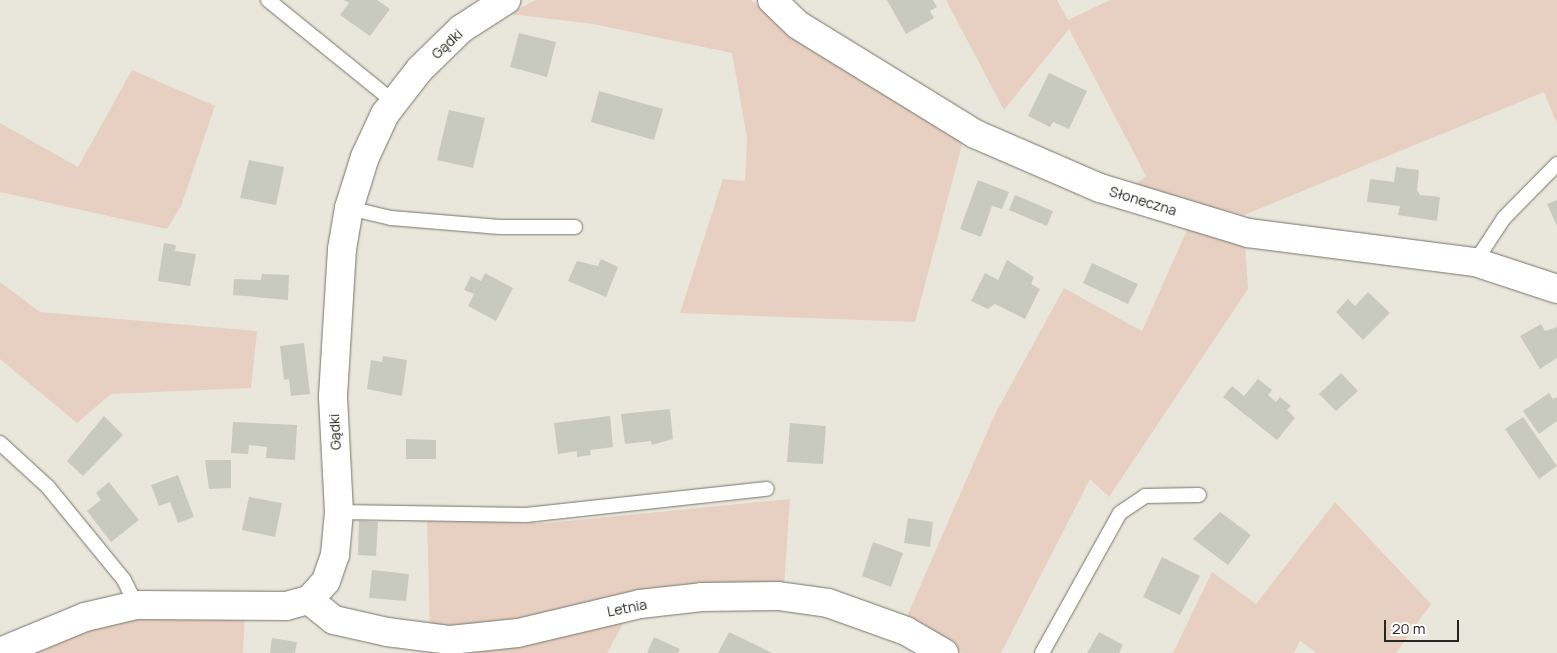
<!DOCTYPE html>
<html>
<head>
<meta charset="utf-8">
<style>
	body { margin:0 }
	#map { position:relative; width:1557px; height:653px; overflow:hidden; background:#e9e7dc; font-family:Manrope,sans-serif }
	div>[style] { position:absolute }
	.green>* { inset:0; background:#e7d0c1 }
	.building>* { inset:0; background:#c8cabf }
	.roads { filter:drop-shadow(0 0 1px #76746a) drop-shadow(0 0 1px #76746a) }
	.lane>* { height:14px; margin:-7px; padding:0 7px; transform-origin:7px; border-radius:7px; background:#fff }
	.street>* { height:28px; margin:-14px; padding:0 14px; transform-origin:14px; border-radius:14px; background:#fff }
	span { translate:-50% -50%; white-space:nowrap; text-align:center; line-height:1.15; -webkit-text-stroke:5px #fff; paint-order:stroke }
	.street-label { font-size:14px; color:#262521 }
	.scale { position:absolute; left:1384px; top:620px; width:75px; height:22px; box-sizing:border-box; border:2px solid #262521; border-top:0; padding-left:6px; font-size:15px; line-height:18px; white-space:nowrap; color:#262521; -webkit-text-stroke:4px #fff; paint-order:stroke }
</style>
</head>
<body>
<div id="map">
	<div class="green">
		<i style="clip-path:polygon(535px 0,751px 0,782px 26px,963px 141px,915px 322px,680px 313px,723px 179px,745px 181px,747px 138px,732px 53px,593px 24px,510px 14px)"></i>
		<i style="clip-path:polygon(946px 0,1057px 0,1068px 20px,1110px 0,1557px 0,1557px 124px,1544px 92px,1244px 215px,1128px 190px,1146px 176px,1069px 29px,1004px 110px)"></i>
		<i style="clip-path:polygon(132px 70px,215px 106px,181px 206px,167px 229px,0 192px,0 123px,78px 167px)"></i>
		<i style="clip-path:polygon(1188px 228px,1245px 241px,1248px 289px,1109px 497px,1090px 479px,1001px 653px,963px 653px,905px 621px,994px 416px,1064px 288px,1142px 331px)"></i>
		<i style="clip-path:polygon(0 282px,40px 312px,257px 331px,251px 388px,111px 394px,77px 423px,0 359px)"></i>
		<i style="clip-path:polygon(790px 499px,784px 586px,430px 632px,427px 521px,547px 523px)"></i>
		<i style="clip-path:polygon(1335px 502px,1431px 604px,1396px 653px,1317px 653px,1300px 641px,1294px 653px,1173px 653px,1212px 572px,1256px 604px)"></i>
		<i style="clip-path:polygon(245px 615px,243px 653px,20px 653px,116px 619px)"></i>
		<i style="clip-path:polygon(627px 616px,607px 653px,430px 653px,430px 647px)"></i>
	</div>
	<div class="building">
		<i style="clip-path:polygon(344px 0,377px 0,390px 9px,370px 36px,340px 15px,349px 3px)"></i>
		<i style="clip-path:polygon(887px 0,933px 0,937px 7px,930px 11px,934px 18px,906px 34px)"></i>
		<i style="clip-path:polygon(519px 33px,556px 42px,547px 77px,510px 67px)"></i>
		<i style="clip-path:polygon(1049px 73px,1087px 91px,1069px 129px,1053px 122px,1050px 127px,1028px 116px)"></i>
		<i style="clip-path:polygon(599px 91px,663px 109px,654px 140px,591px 122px)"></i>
		<i style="clip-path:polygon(449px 110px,485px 118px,473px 168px,437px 160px)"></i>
		<i style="clip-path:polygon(249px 160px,284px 167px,276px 205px,240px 198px)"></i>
		<i style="clip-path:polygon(1396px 167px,1419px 170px,1417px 190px,1420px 195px,1440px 197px,1437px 221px,1398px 215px,1400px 206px,1367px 202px,1370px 179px,1394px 182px)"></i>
		<i style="clip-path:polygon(978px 180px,1009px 192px,1002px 209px,992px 206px,981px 237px,960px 229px)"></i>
		<i style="clip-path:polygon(1015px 195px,1053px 211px,1047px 226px,1009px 210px)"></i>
		<i style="clip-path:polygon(1557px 200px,1557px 226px,1547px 204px)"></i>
		<i style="clip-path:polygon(164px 243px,176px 245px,175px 251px,196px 254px,190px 286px,158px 281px)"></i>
		<i style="clip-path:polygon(601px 259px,618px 267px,606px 297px,568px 281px,577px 261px,598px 266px)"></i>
		<i style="clip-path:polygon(1007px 260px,1034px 277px,1031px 284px,1040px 289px,1025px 319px,995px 304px,988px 309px,971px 301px,985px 273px,998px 280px)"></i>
		<i style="clip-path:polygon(1092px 263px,1138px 284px,1128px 304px,1083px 283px)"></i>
		<i style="clip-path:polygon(485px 273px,513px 288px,496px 321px,468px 306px,474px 294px,464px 290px,471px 276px,481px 281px)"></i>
		<i style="clip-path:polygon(262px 274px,289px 275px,288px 300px,233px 295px,234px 279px,261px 280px)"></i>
		<i style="clip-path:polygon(1368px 292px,1390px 313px,1363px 340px,1336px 312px,1348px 299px,1355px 306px)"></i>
		<i style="clip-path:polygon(1541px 324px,1545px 331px,1557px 327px,1557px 358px,1540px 369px,1520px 336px)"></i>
		<i style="clip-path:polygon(304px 343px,310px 394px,291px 396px,289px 379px,284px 380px,280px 346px)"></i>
		<i style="clip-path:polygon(383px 356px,407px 360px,402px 396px,367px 389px,371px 360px,382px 362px)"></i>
		<i style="clip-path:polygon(1341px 373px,1358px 391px,1336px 411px,1319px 394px)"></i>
		<i style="clip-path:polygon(1258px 379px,1272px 390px,1268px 395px,1276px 402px,1280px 397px,1291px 406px,1287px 410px,1295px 418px,1277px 440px,1223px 397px,1232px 386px,1244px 396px)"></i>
		<i style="clip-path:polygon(1549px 393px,1553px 399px,1557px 397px,1557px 421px,1539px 434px,1523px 411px)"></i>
		<i style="clip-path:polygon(670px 409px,673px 439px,652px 445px,651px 441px,625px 444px,621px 414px)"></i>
		<i style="clip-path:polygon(104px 416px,123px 435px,83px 476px,67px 461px)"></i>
		<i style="clip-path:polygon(610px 416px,613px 447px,590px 450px,591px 455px,577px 457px,577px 451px,558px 454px,554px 423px)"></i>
		<i style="clip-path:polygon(1523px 417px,1557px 466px,1539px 479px,1505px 429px)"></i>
		<i style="clip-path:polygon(233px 422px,297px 425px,295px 460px,266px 458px,267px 447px,249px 445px,248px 454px,231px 453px)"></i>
		<i style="clip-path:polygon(790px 423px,826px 426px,823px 464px,787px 462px)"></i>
		<i style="clip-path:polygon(406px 439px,436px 440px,436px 459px,406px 459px)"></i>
		<i style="clip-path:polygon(205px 460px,231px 460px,231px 488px,209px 489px)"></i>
		<i style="clip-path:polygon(178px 475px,194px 517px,178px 523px,170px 502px,159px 506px,151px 485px)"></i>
		<i style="clip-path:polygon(109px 482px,139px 520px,111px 542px,87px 511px,101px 500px,96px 493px)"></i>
		<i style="clip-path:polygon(249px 497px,282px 503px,275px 537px,242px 530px)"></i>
		<i style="clip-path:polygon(1220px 512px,1251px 535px,1228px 565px,1193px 539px)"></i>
		<i style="clip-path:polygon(908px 518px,933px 522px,930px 547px,904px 543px)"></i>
		<i style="clip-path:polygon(359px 521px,378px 522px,376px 556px,358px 555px)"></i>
		<i style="clip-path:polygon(873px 542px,903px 553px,891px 587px,862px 576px)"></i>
		<i style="clip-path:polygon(1162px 557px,1200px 576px,1180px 615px,1143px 597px)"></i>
		<i style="clip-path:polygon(372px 570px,409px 574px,406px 601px,369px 598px)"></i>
		<i style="clip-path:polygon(729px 632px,772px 653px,718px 653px)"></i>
		<i style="clip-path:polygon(1099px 632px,1123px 645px,1119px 653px,1087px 653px)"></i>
		<i style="clip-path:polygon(654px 637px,680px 649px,678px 653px,647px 653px)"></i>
		<i style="clip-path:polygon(272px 638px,297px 642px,295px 653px,270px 653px)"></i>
	</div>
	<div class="roads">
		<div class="lane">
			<i style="left:268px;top:0;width:162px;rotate:39deg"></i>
			<i style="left:349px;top:208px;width:43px;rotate:13.4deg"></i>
			<i style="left:391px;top:218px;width:109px;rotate:4.7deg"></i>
			<i style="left:500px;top:227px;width:75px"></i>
			<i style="left:1475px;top:262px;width:53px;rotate:-56.6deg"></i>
			<i style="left:1504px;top:218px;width:76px;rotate:-45.5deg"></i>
			<i style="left:0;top:443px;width:65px;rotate:42.5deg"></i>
			<i style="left:48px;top:487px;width:120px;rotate:50.7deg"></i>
			<i style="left:124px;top:580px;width:28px;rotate:64deg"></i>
			<i style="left:339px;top:512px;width:187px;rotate:0.9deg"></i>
			<i style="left:526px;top:515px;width:242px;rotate:-6.2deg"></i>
			<i style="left:1042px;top:653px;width:160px;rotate:-60.9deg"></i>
			<i style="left:1120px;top:513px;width:30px;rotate:-34deg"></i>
			<i style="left:1145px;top:496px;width:54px;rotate:-1.1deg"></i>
		</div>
		<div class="street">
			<i style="left:772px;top:0;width:36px;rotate:44deg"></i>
			<i style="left:798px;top:25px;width:208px;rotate:31.6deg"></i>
			<i style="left:975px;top:134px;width:136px;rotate:23.4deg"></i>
			<i style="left:1100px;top:188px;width:155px;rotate:16.9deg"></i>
			<i style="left:1248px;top:233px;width:229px;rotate:7.3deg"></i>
			<i style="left:1475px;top:262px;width:86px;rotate:18.2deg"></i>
			<i style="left:309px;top:600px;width:32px;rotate:39deg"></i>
			<i style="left:334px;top:620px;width:54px;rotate:12.8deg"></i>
			<i style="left:387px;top:632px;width:64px;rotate:7.2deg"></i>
			<i style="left:450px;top:640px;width:68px;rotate:-5.9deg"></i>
			<i style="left:518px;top:633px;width:125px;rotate:-13.4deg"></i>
			<i style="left:640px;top:604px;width:62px;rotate:-6.4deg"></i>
			<i style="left:702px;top:597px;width:76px;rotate:-0.8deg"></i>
			<i style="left:778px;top:596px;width:50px;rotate:8deg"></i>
			<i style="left:828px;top:603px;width:83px;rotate:19.7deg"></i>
			<i style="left:906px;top:631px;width:44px;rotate:30.1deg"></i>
			<i style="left:0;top:652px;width:92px;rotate:-22.4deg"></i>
			<i style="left:85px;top:617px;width:52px;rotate:-13.2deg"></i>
			<i style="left:136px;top:605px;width:150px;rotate:0.4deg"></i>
			<i style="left:286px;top:606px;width:24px;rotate:-15deg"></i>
			<i style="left:309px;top:600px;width:25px;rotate:-48deg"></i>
			<i style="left:326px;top:581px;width:28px;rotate:-71deg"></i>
			<i style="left:335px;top:555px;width:43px;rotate:-84.7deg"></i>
			<i style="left:339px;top:512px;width:116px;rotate:-93deg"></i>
			<i style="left:333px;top:396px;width:147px;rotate:-86.5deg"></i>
			<i style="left:342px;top:249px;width:42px;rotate:-80.3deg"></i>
			<i style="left:349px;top:208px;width:53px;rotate:-72.6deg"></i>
			<i style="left:365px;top:157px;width:47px;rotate:-65.1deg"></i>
			<i style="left:385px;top:114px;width:57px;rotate:-52.1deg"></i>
			<i style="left:420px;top:69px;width:57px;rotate:-44.3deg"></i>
			<i style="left:461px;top:29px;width:54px;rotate:-32.8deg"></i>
		</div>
	</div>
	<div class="street-label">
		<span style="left:447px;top:44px;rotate:-43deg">Gądki</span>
		<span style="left:1143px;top:201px;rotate:17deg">Słoneczna</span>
		<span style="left:335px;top:432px;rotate:-93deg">Gądki</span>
		<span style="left:627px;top:608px;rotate:-11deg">Letnia</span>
	</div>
	<div class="scale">20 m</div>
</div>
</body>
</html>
